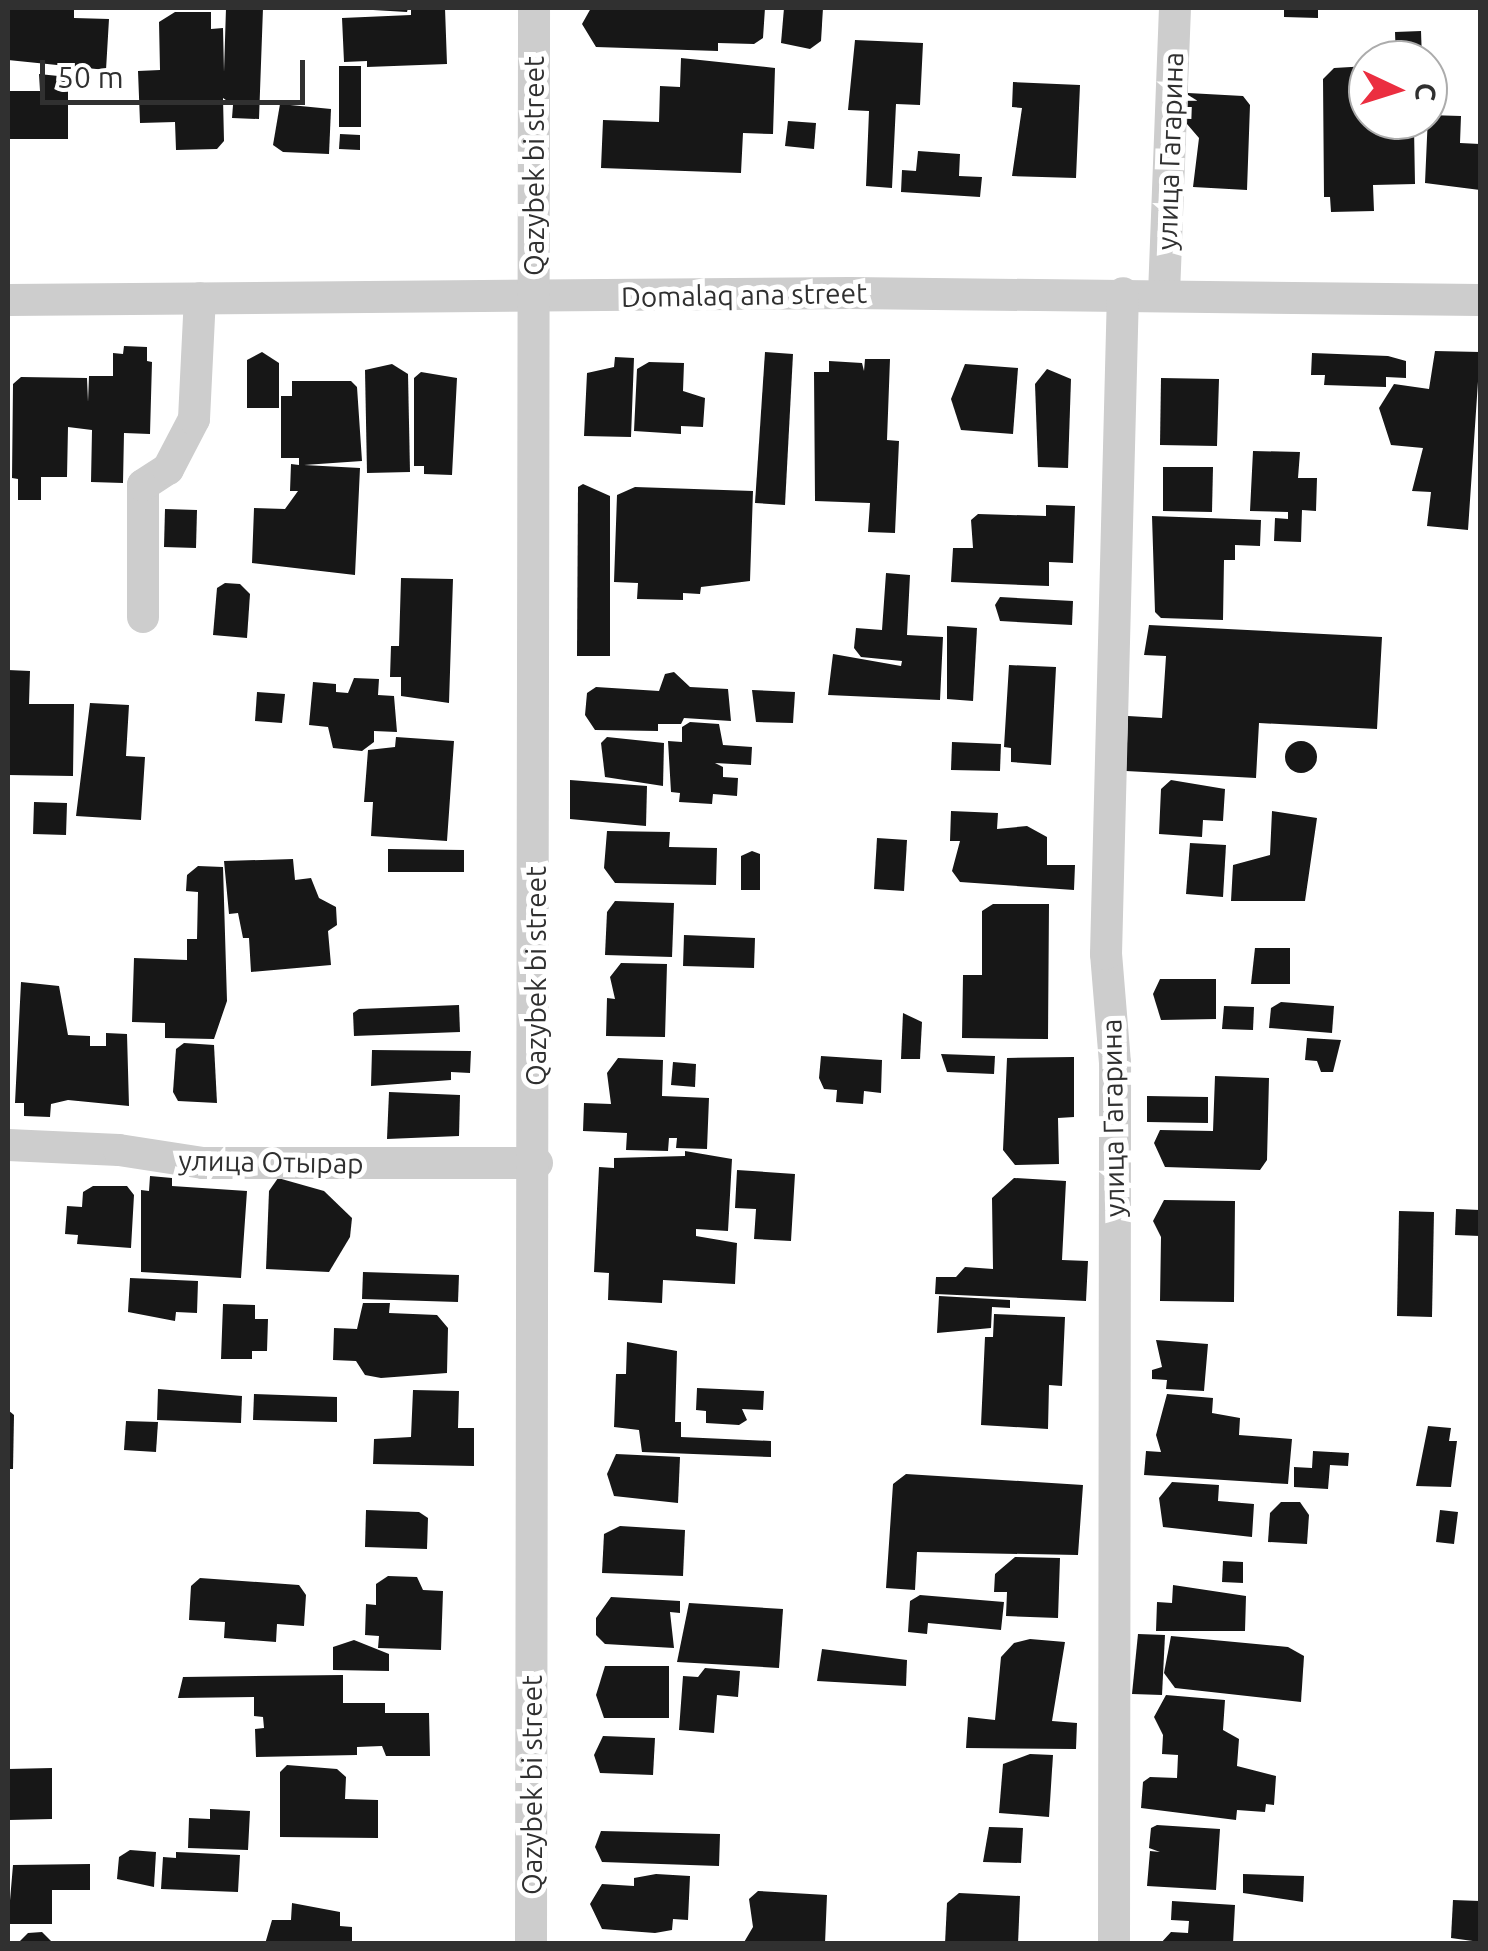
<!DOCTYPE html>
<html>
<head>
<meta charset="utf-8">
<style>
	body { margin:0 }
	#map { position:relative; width:1488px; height:1951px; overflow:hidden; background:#fff; font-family:Ubuntu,sans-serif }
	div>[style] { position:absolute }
	.building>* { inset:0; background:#171717 }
	.round { border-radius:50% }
	.street>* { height:32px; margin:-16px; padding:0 16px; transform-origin:16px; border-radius:16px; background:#cdcdcd }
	span { translate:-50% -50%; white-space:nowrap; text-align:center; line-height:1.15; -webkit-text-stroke:10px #fff; paint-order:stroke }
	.street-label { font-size:28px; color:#303030 }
	.frame { position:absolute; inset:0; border:10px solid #303030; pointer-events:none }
	.north { position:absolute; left:1348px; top:40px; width:100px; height:100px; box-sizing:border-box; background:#fff; border:2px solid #acacac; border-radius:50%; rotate:94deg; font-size:28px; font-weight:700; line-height:40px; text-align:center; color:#303030 }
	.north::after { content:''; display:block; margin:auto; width:35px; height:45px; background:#eb2e40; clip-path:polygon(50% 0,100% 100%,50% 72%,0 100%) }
	.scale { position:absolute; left:40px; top:60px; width:265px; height:45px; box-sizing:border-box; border:5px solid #303030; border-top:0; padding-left:12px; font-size:30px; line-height:35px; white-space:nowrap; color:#303030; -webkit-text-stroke:8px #fff; paint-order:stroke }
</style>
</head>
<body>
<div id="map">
	<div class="building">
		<i style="clip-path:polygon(8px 8px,74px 8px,74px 18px,109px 19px,106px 70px,8px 60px)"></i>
		<i style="clip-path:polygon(226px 8px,263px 8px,259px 119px,232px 118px,233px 105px,223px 98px,224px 141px,217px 149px,176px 150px,175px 122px,140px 123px,138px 71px,160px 70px,159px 22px,175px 12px,211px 12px,211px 29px,223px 28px,224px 72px)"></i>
		<i style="clip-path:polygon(339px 8px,408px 8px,407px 12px)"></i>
		<i style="clip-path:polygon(411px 8px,445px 8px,447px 64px,367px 67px,367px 61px,344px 62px,342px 18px,411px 15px)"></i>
		<i style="clip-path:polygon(591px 8px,765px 8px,763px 38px,754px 44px,718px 43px,718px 51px,596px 47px,582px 24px)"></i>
		<i style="clip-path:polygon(784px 8px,823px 8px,821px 41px,810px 49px,781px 43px)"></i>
		<i style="clip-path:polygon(1284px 8px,1318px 8px,1318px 18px,1284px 17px)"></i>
		<i style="clip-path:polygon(1421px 31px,1422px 60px,1396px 60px,1395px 32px)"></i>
		<i style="clip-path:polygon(855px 40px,923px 43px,920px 105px,896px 104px,892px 188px,866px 186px,869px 111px,848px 110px)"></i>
		<i style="clip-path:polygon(681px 58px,775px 68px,773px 134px,743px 133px,741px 173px,601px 168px,603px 120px,659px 122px,660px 86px,680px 87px)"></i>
		<i style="clip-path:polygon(339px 66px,361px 66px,361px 127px,339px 127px)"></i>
		<i style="clip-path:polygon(1368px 66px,1368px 120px,1406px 120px,1414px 127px,1415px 184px,1373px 185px,1374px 211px,1331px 212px,1330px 197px,1324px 197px,1323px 79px,1334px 68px)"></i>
		<i style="clip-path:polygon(39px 74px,68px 77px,68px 139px,8px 139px,8px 91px,40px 91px)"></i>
		<i style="clip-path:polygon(1013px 82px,1080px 85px,1076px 178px,1012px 176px,1022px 108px,1012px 107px)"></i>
		<i style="clip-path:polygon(1188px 93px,1243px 96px,1250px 105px,1247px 190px,1193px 187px,1199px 138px,1187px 124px)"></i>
		<i style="clip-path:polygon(280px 104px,331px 109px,329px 154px,283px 152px,273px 145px)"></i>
		<i style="clip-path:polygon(1428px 115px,1461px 116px,1460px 143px,1480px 144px,1480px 190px,1425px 183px)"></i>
		<i style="clip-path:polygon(788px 121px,816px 123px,814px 149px,785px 146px)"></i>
		<i style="clip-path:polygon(340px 134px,360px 135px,360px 150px,339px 149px)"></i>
		<i style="clip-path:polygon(918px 151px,960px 154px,959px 176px,982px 177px,980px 197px,901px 192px,902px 170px,916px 171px)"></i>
		<i style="clip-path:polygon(124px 346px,147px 347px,147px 361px,152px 362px,150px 434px,124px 433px,123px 483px,91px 482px,92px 430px,68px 427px,67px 477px,41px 477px,41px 500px,18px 500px,18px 479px,12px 478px,13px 384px,21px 377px,87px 378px,88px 402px,89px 376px,113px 376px,113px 353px,123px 354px)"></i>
		<i style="clip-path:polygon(1435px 351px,1480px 352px,1468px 530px,1427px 526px,1431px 492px,1412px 491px,1423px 448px,1391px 445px,1379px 408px,1394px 384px,1429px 389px)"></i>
		<i style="clip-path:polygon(262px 352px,279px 363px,279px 408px,247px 408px,247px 360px)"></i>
		<i style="clip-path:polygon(765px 352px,793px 354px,785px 505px,755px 503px)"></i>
		<i style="clip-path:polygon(1312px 353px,1388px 356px,1406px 361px,1406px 378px,1386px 377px,1386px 387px,1324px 385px,1325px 375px,1311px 375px)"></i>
		<i style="clip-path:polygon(615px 357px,634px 358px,631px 437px,584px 436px,587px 373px,614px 367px)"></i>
		<i style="clip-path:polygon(865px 359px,890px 359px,887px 440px,899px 441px,895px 533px,868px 532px,870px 503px,815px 501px,814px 372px,829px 372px,829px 361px,862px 363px,864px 371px)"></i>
		<i style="clip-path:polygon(649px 362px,684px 363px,683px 391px,705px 398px,703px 427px,681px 426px,681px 434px,634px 431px,637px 369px)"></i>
		<i style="clip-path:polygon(392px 364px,408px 374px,410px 472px,367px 473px,365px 370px)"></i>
		<i style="clip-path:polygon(965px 364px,1018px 368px,1013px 434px,961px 430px,951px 399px)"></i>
		<i style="clip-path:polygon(1047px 369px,1071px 379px,1068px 468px,1038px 467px,1035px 384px)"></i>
		<i style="clip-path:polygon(421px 372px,457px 378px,452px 475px,424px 474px,424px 466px,414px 466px,414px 378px)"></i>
		<i style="clip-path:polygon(1161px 378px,1219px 379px,1217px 446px,1160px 445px)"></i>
		<i style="clip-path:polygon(292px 381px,351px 381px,357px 387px,362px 461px,304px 465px,360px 468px,355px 575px,252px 563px,254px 508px,285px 509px,298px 491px,290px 491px,291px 464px,299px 465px,299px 458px,281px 458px,281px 396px,292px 396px)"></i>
		<i style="clip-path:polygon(1253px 451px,1300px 452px,1298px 478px,1317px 478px,1316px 511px,1302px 510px,1301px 542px,1274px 541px,1275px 518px,1288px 519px,1288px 512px,1250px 511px)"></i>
		<i style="clip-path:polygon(1163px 467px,1213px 467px,1212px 512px,1163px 511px)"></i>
		<i style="clip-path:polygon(583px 484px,610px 496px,610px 656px,577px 656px,578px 487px)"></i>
		<i style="clip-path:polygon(635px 487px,753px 491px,750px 581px,701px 587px,700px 594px,683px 593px,683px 600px,637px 599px,638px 583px,614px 582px,617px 495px)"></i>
		<i style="clip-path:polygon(1046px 505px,1075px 506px,1073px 563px,1049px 562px,1049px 586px,951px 582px,953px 548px,973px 548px,971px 520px,978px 514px,1046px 516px)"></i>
		<i style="clip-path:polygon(165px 509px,197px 510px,196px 548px,164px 547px)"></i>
		<i style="clip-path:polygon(1152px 516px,1261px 520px,1260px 546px,1235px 545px,1235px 560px,1224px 560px,1223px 620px,1161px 618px,1155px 612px)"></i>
		<i style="clip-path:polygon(886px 573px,910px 575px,907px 635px,943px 637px,940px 700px,828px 695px,833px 654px,901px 666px,902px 661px,861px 657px,854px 648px,856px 628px,882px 630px)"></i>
		<i style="clip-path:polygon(401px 578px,453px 579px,449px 703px,401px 696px,401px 677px,390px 677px,391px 646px,399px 646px)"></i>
		<i style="clip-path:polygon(225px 583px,240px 584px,250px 594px,247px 638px,213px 635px,217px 588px)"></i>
		<i style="clip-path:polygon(1000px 597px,1073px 601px,1072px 625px,1000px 621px,995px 605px)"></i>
		<i style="clip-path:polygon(1149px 625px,1382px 637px,1377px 729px,1259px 723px,1256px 778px,1126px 771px,1128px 716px,1162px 718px,1166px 656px,1144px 655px)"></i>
		<i style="clip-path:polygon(947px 626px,977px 628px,973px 701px,947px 699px)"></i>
		<i style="clip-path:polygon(1009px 665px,1056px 667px,1051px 765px,1011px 762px,1011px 748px,1004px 747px)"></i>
		<i style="clip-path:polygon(8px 670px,30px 671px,29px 704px,74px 704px,73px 776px,8px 775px)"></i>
		<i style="clip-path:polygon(674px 672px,690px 687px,728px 689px,731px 721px,684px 718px,681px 724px,658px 724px,658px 731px,595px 730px,585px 715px,587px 693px,596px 687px,659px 691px,665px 674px)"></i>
		<i style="clip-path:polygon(354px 678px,379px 679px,378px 695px,394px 696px,397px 732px,374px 731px,374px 742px,362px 751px,333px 748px,328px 727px,309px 725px,313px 682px,336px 684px,336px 692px,348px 693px)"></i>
		<i style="clip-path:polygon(752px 690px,795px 692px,793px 723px,756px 722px)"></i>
		<i style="clip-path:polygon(257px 692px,285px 694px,282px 723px,255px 721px)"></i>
		<i style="clip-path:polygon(90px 703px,129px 705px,126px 756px,145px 757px,141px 820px,76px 816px)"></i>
		<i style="clip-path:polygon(690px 722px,719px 724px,723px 745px,752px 747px,751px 765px,715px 763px,723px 767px,723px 777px,738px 778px,737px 796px,713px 794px,712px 804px,679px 802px,680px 793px,671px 792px,668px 741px,682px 742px,682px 727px)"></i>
		<i style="clip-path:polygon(396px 737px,454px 741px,447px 841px,371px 836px,373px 802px,364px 802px,368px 750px,395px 747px)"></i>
		<i style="clip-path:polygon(607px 737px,664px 743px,663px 786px,605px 777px,601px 743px)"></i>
		<i class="round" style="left:1285px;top:741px;width:32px;height:32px"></i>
		<i style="clip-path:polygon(952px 742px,1001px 744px,1000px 771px,951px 770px)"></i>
		<i style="clip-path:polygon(570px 780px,647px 786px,646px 826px,570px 819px)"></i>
		<i style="clip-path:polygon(1171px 780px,1225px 789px,1223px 821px,1203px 820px,1202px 837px,1159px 834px,1161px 789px)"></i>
		<i style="clip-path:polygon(34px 802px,67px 803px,66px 835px,33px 834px)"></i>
		<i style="clip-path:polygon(951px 811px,998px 813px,997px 829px,1027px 826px,1047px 837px,1047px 865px,1075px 865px,1074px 890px,960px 882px,952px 871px,960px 841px,950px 841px)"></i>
		<i style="clip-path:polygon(1272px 811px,1317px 818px,1305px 901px,1231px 901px,1233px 865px,1270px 855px)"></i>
		<i style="clip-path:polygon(607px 831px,670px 832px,669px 847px,717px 848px,716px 885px,615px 883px,604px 868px)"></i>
		<i style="clip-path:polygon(877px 838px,907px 840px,904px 891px,874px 889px)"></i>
		<i style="clip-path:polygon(1190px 843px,1226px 845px,1223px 897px,1186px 894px)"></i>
		<i style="clip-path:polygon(388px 849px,464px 850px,464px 872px,388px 872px)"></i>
		<i style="clip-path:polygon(752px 851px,760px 854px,760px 890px,741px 890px,741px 856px)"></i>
		<i style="clip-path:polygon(293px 859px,295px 880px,311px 878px,319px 898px,336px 907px,337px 925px,328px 931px,331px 965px,251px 972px,249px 938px,243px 938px,238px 913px,229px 914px,224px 861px)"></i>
		<i style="clip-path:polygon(198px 866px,223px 867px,227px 1001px,214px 1039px,165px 1038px,165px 1023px,132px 1022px,134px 958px,187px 960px,187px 939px,197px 939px,198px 892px,186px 891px,187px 875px)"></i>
		<i style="clip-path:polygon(615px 901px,674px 903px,672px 957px,605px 955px,607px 912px)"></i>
		<i style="clip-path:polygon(993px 904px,1049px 904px,1048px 1039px,962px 1038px,963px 975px,982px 975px,982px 911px)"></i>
		<i style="clip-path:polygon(684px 935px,755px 938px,754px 968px,683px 966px)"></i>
		<i style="clip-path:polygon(1255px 948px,1290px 948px,1290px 984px,1251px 984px)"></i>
		<i style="clip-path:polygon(621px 963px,667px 964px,665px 1037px,606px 1036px,607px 998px,615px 999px,610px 977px)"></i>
		<i style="clip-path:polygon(1160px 979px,1216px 979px,1216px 1019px,1161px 1020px,1153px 994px)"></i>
		<i style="clip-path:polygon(21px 982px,59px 986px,68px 1035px,90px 1036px,90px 1046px,106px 1046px,106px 1033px,127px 1034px,129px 1106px,68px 1100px,51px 1104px,50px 1117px,24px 1116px,24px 1103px,15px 1103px)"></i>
		<i style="clip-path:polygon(1281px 1002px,1334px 1006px,1332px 1033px,1269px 1028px,1271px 1008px)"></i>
		<i style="clip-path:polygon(459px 1005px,460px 1032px,354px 1036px,353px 1013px,359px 1009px)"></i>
		<i style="clip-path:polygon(1224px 1006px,1254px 1007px,1253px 1030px,1222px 1029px)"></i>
		<i style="clip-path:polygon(903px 1013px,922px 1022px,920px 1059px,901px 1059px)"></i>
		<i style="clip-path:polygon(1307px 1038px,1341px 1040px,1333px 1072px,1321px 1072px,1317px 1061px,1305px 1060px)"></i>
		<i style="clip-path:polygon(184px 1043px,214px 1045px,217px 1103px,178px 1101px,173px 1092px,176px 1049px)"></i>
		<i style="clip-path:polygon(372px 1050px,471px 1051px,470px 1073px,451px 1072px,451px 1080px,371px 1086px)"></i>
		<i style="clip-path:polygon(941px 1054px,995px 1056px,994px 1074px,947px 1072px)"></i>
		<i style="clip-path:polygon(821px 1056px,882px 1060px,881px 1093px,864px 1091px,863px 1104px,836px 1102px,837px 1090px,824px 1089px,819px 1078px)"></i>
		<i style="clip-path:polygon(1074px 1057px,1074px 1117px,1058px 1118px,1059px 1164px,1015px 1165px,1003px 1150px,1007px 1058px)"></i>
		<i style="clip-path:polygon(618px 1058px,663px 1060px,662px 1096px,709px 1098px,707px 1149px,676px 1148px,677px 1138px,669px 1138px,668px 1151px,626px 1150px,627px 1133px,583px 1131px,584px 1103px,611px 1104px,607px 1073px)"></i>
		<i style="clip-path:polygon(673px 1062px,696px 1064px,695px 1087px,671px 1085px)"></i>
		<i style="clip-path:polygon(1215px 1076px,1269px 1078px,1267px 1160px,1260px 1170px,1165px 1167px,1154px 1143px,1160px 1130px,1213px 1131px)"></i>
		<i style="clip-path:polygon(389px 1092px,460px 1095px,459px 1136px,387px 1139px)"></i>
		<i style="clip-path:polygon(1147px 1096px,1208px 1097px,1208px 1123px,1147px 1122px)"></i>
		<i style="clip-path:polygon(685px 1151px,732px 1159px,728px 1231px,696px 1229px,696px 1236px,737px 1243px,735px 1284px,663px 1280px,662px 1303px,608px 1300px,609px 1273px,594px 1272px,599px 1167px,614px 1168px,614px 1158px,685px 1156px)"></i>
		<i style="clip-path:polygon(737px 1170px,795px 1174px,791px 1241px,754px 1239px,756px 1209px,735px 1208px)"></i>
		<i style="clip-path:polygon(150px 1176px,172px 1178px,172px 1186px,247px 1191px,241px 1278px,141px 1272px,141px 1190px,149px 1191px)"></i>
		<i style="clip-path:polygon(278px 1178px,324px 1191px,352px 1218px,350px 1237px,329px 1272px,266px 1269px,269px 1191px)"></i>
		<i style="clip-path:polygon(1014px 1178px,1066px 1181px,1062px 1260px,1088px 1261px,1086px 1301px,935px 1294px,936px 1277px,956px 1277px,965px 1267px,993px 1269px,992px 1198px)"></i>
		<i style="clip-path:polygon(93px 1186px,127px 1186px,134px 1195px,131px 1248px,77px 1244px,78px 1235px,65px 1234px,67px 1206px,82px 1207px,83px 1192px)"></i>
		<i style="clip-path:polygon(1164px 1200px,1235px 1201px,1234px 1302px,1160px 1301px,1161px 1237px,1153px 1221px)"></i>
		<i style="clip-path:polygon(1456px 1209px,1480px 1210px,1480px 1236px,1455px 1235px)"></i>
		<i style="clip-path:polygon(1399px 1211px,1434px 1212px,1432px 1317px,1397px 1316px)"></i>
		<i style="clip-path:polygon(363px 1272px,459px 1275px,458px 1302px,362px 1299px)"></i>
		<i style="clip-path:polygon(130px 1278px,198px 1281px,197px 1313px,176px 1312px,175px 1321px,128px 1312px)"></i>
		<i style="clip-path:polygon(939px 1296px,1010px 1300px,1010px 1308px,992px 1307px,991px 1328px,937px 1333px)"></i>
		<i style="clip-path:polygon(363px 1303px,390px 1303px,389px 1313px,437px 1315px,448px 1328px,447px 1373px,381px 1378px,365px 1375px,356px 1361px,333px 1360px,334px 1328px,357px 1329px)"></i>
		<i style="clip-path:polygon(223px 1304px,255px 1305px,255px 1319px,268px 1319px,267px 1351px,252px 1351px,252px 1359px,221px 1359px)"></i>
		<i style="clip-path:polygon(994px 1314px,1065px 1317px,1062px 1386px,1049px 1385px,1048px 1429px,981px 1425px,985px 1337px,993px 1337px)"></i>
		<i style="clip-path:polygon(1156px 1340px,1208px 1344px,1204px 1391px,1166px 1389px,1167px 1380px,1152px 1379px,1152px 1370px,1162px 1367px)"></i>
		<i style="clip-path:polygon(627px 1342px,677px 1351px,675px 1422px,681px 1422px,681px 1437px,771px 1441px,771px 1457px,642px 1452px,639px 1430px,614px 1427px,616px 1374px,626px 1374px)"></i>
		<i style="clip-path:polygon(697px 1388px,764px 1391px,763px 1410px,742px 1409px,747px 1420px,739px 1425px,706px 1423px,706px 1411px,696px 1410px)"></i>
		<i style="clip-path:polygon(158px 1389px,242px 1396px,241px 1423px,157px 1420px)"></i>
		<i style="clip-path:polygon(413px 1390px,459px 1391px,458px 1428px,474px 1428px,474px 1466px,373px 1464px,374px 1439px,411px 1437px)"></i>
		<i style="clip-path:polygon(254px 1394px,337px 1397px,337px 1422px,253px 1420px)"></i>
		<i style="clip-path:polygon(1167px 1394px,1213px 1398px,1212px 1413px,1240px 1418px,1239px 1435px,1292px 1439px,1288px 1484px,1144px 1475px,1146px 1451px,1161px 1452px,1156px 1435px)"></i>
		<i style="clip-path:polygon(8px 1410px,14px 1415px,13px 1469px,8px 1469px)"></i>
		<i style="clip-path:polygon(126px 1421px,158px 1422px,156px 1452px,124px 1450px)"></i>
		<i style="clip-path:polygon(1428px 1426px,1451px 1428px,1449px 1441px,1457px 1441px,1451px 1487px,1416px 1486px)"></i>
		<i style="clip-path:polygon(1313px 1451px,1349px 1453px,1348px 1466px,1330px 1465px,1328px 1489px,1294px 1487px,1294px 1467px,1312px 1468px)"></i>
		<i style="clip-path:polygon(616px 1454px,680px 1457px,678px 1503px,614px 1496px,607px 1474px)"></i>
		<i style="clip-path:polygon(906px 1474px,1083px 1485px,1078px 1555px,917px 1552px,915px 1590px,886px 1588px,893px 1484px)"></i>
		<i style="clip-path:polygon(1172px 1482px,1219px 1485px,1218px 1501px,1254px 1504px,1252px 1537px,1163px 1527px,1159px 1498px)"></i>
		<i style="clip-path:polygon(1281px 1502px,1300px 1502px,1309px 1515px,1307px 1544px,1268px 1542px,1270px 1513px)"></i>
		<i style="clip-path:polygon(366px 1510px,419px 1512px,428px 1518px,427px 1549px,365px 1547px)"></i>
		<i style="clip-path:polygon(1440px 1510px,1458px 1512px,1454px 1544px,1436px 1542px)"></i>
		<i style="clip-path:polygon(620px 1526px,685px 1530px,683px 1576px,602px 1573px,604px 1534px)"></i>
		<i style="clip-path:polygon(1015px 1557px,1060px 1558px,1058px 1618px,1006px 1616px,1007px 1592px,994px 1592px,995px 1574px)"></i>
		<i style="clip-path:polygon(1223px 1561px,1243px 1562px,1243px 1583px,1222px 1582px)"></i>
		<i style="clip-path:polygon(388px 1576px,417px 1577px,423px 1590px,443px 1591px,441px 1650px,378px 1648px,379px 1636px,365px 1635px,366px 1604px,376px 1605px,376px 1584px)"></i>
		<i style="clip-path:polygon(200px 1578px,299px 1585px,306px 1595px,304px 1626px,277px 1624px,276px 1642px,224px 1638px,225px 1622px,189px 1620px,191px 1586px)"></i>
		<i style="clip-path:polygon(1173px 1585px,1246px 1596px,1245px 1631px,1156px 1631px,1157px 1602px,1172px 1603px)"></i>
		<i style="clip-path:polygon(920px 1595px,1004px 1602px,1001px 1630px,928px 1623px,927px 1634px,908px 1632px,910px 1601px)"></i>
		<i style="clip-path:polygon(611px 1597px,680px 1601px,680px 1613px,670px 1612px,674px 1648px,605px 1644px,596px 1635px,596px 1618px)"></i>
		<i style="clip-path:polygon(689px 1603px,783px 1609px,779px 1668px,677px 1662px)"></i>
		<i style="clip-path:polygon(1138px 1634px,1165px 1635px,1162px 1695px,1132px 1694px)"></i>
		<i style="clip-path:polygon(1171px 1636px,1288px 1647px,1304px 1656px,1301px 1702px,1175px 1688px,1164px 1673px)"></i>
		<i style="clip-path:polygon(1030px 1639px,1065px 1642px,1052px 1721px,1077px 1723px,1076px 1749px,966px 1748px,968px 1717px,995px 1720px,1001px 1657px,1014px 1643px)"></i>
		<i style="clip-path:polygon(354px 1640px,389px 1654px,389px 1671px,333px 1670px,333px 1647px)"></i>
		<i style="clip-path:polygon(822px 1649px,907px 1660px,906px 1686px,817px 1681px)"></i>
		<i style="clip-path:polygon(605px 1666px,669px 1666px,669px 1718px,604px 1718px,596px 1695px)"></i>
		<i style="clip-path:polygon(705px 1668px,740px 1671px,738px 1697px,717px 1695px,714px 1733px,679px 1730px,683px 1676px,698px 1677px)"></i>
		<i style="clip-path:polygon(343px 1675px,343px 1703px,385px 1703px,385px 1713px,429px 1713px,430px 1756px,386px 1756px,382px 1746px,357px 1747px,357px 1755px,256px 1757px,255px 1729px,264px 1728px,263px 1717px,254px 1716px,254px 1697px,178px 1698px,183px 1677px)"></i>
		<i style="clip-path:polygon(1166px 1695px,1225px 1700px,1223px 1730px,1239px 1739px,1237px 1766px,1276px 1776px,1274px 1805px,1266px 1804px,1265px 1812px,1237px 1810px,1236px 1820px,1141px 1808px,1143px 1782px,1150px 1777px,1177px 1778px,1178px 1755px,1162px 1754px,1163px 1735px,1154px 1717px)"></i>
		<i style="clip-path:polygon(603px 1736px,655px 1738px,653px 1775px,600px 1773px,594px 1755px)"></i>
		<i style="clip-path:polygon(1030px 1754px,1053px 1755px,1049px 1817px,999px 1813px,1003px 1764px)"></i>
		<i style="clip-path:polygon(287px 1765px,337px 1769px,346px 1777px,345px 1799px,378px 1800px,378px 1838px,280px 1837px,280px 1772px)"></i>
		<i style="clip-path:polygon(52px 1768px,52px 1819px,9px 1820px,8px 1769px)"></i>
		<i style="clip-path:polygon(210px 1809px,250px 1811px,248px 1850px,188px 1848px,189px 1818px,210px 1819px)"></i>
		<i style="clip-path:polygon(1157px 1825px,1220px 1829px,1216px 1890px,1147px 1886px,1150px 1851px,1160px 1852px,1149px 1848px,1151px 1828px)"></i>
		<i style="clip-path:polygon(989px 1827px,1023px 1828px,1021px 1863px,983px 1862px)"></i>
		<i style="clip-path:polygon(601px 1831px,720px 1834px,719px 1866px,602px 1862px,595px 1847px)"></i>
		<i style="clip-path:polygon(130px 1850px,156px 1852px,154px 1887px,117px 1879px,119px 1857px)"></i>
		<i style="clip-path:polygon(176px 1852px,240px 1855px,238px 1892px,161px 1889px,163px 1857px,176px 1858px)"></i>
		<i style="clip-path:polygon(90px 1864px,90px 1890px,52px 1890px,52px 1924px,8px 1924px,13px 1865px)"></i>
		<i style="clip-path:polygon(656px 1874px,690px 1876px,688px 1920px,673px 1919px,672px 1930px,655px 1933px,602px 1929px,590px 1904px,602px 1884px,634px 1886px,634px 1878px)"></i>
		<i style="clip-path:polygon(1243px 1874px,1304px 1876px,1303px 1902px,1243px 1893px)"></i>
		<i style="clip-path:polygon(758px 1891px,827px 1895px,825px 1944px,743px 1944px,753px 1927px,749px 1899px)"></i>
		<i style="clip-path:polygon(959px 1893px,1020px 1896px,1018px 1944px,945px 1944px,947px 1903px)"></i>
		<i style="clip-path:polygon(1453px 1900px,1480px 1901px,1480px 1942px,1451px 1938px)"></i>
		<i style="clip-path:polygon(1172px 1901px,1235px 1905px,1233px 1944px,1160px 1944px,1171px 1932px,1188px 1933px,1189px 1921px,1171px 1920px)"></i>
		<i style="clip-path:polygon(292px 1903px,340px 1912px,340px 1926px,352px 1927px,352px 1944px,265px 1944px,272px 1920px,291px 1920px)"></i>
		<i style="clip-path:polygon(42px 1932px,54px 1944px,17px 1944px,28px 1933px)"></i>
	</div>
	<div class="street">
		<i style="left:1164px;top:294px;width:286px;rotate:-87.8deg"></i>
		<i style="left:8px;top:300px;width:842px;rotate:-0.48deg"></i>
		<i style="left:850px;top:293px;width:630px;rotate:0.64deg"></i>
		<i style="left:143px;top:617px;width:132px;rotate:-90deg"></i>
		<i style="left:143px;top:485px;width:30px;rotate:-33deg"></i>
		<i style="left:168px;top:469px;width:56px;rotate:-62.5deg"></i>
		<i style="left:194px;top:419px;width:121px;rotate:-87.2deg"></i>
		<i style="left:8px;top:1145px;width:111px;rotate:2.6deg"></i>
		<i style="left:119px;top:1150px;width:85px;rotate:8.8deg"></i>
		<i style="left:203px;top:1163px;width:334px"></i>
		<i style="left:531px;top:1944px;width:1936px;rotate:-89.91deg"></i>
		<i style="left:1114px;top:1944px;width:881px;rotate:-89.93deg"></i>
		<i style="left:1115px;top:1063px;width:109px;rotate:-94.7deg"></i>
		<i style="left:1106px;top:954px;width:661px;rotate:-88.53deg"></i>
	</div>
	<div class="street-label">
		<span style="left:1170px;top:151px;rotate:-88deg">улица Гагарина</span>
		<span style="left:534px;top:166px;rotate:-90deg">Qazybek bi street</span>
		<span style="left:744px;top:295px;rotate:-1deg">Domalaq ana street</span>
		<span style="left:536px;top:976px;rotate:-90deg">Qazybek bi street</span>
		<span style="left:1113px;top:1118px;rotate:-91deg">улица Гагарина</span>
		<span style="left:271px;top:1162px;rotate:1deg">улица Отырар</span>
		<span style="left:532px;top:1785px;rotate:-90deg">Qazybek bi street</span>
	</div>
	<div class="frame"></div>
	<div class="north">С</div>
	<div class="scale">50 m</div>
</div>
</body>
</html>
